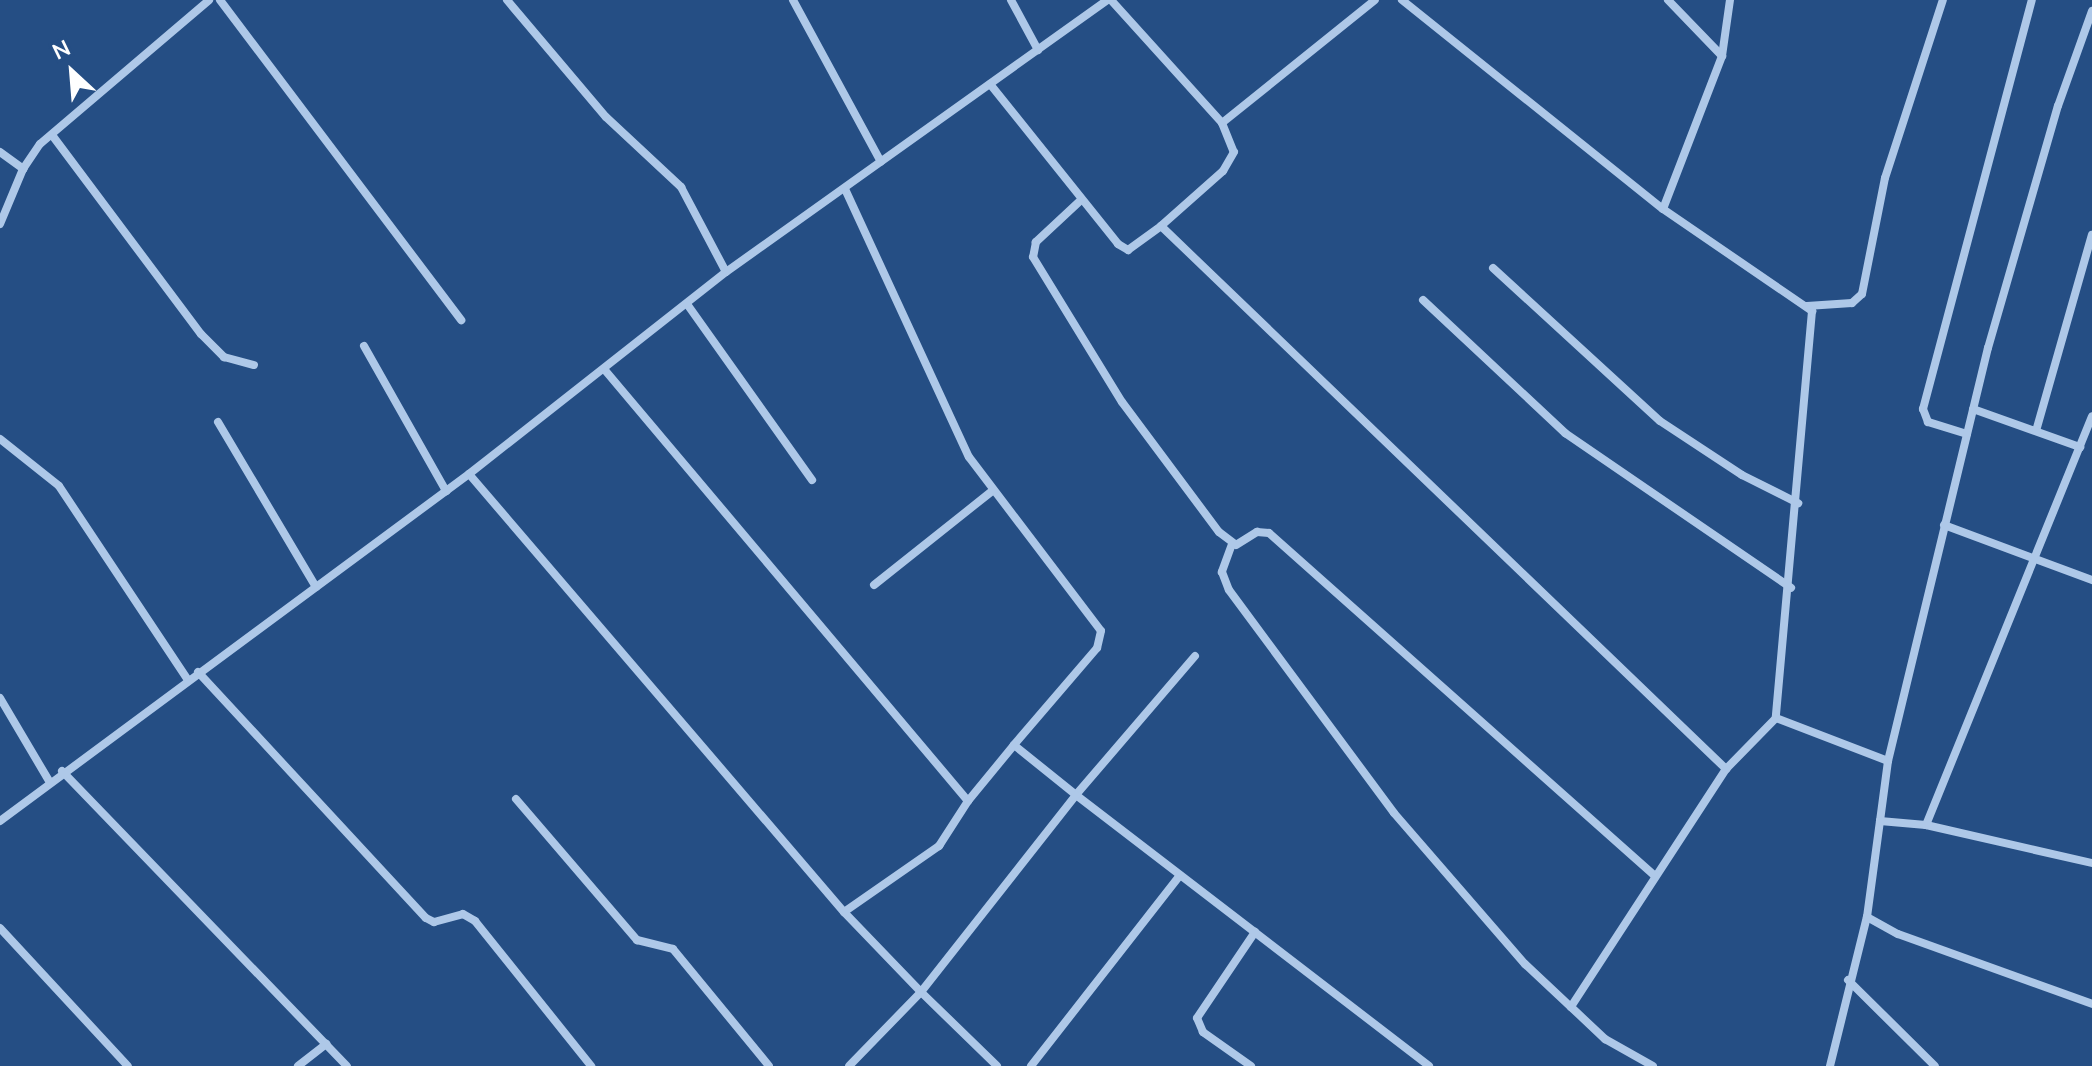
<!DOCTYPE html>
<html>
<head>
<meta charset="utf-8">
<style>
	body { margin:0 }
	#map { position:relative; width:2092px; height:1066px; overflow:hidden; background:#254e84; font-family:"Nunito Sans",sans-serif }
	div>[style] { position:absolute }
	.street>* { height:8px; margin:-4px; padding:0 4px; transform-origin:4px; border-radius:4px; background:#aec8e8 }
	span { translate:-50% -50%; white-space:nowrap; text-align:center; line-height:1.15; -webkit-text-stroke:6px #254e84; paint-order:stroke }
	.north { position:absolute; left:32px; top:32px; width:80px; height:80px; -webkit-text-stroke:6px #254e84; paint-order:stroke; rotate:334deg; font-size:22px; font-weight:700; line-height:32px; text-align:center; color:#fff }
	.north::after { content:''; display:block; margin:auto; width:28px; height:36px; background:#fff; clip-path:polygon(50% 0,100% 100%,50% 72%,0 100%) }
</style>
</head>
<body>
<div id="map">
	<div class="street">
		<i style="left:220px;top:0;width:401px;rotate:53deg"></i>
		<i style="left:507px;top:0;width:153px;rotate:49.8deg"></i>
		<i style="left:606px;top:117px;width:103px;rotate:43deg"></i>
		<i style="left:681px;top:187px;width:96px;rotate:62.1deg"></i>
		<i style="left:793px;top:0;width:184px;rotate:61.5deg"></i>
		<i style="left:1011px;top:0;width:57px;rotate:61.6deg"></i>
		<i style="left:1111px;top:0;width:166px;rotate:47.9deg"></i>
		<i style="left:1222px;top:123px;width:31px;rotate:68deg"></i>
		<i style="left:1234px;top:152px;width:22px;rotate:120deg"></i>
		<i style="left:1223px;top:171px;width:83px;rotate:138.4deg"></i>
		<i style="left:1402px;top:0;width:334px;rotate:38.7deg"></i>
		<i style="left:1663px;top:209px;width:181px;rotate:34.4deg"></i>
		<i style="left:1812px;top:311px;width:409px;rotate:95.1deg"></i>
		<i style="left:1776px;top:718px;width:71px;rotate:134.4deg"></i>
		<i style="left:1726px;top:769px;width:284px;rotate:123.1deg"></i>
		<i style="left:1571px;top:1007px;width:47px;rotate:43.3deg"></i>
		<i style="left:1605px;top:1039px;width:55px;rotate:29.4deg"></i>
		<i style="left:1668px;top:0;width:78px;rotate:46deg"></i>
		<i style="left:990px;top:84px;width:205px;rotate:51.3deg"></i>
		<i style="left:1118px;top:244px;width:12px;rotate:31deg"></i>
		<i style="left:1128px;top:250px;width:41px;rotate:-36deg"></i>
		<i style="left:1161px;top:226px;width:784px;rotate:43.86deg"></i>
		<i style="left:1222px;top:123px;width:196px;rotate:-38.8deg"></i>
		<i style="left:52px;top:135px;width:249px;rotate:53.2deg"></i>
		<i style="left:201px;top:334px;width:33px;rotate:45deg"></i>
		<i style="left:224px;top:357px;width:31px;rotate:15deg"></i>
		<i style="left:0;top:152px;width:29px;rotate:36deg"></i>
		<i style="left:845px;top:189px;width:295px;rotate:65.2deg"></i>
		<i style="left:969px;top:457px;width:218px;rotate:52.8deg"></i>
		<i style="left:1101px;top:631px;width:17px;rotate:103deg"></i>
		<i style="left:1097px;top:648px;width:128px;rotate:130.6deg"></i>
		<i style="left:1081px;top:200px;width:62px;rotate:137deg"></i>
		<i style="left:1036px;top:242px;width:15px;rotate:101deg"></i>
		<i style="left:1033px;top:257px;width:170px;rotate:58.5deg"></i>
		<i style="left:1122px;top:402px;width:162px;rotate:53.3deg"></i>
		<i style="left:1219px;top:532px;width:21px;rotate:37deg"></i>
		<i style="left:1236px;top:545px;width:25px;rotate:-32deg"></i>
		<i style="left:1257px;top:532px;width:12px;rotate:5deg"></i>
		<i style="left:1269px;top:533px;width:516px;rotate:41.62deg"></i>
		<i style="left:1663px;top:209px;width:164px;rotate:-68.9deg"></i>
		<i style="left:1722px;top:56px;width:57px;rotate:-81.9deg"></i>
		<i style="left:0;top:224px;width:60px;rotate:-67.3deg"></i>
		<i style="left:23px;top:169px;width:30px;rotate:-56deg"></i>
		<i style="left:40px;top:144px;width:222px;rotate:-40.4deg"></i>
		<i style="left:1493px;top:268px;width:226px;rotate:42.5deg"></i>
		<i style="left:1660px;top:421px;width:98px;rotate:33.4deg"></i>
		<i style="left:1742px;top:475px;width:63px;rotate:26.6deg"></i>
		<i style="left:1423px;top:300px;width:195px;rotate:43.1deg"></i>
		<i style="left:1565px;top:433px;width:274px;rotate:34.4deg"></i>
		<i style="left:687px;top:304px;width:216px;rotate:54.6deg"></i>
		<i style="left:1807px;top:306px;width:45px;rotate:-3.8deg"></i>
		<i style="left:1852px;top:303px;width:13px;rotate:-42deg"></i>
		<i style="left:1862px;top:294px;width:118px;rotate:-78.8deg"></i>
		<i style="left:1885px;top:178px;width:187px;rotate:-72deg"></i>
		<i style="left:364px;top:346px;width:167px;rotate:60.5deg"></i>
		<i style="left:604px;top:369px;width:565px;rotate:49.88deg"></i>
		<i style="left:1973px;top:409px;width:114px;rotate:19.6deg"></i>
		<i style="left:218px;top:422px;width:192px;rotate:59.3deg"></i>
		<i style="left:2036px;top:431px;width:204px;rotate:-74.1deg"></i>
		<i style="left:1967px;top:434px;width:41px;rotate:-162.9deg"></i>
		<i style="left:1928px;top:422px;width:14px;rotate:-111deg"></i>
		<i style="left:1923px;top:409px;width:423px;rotate:-75.1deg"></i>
		<i style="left:0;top:439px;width:75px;rotate:38.5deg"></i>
		<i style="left:59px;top:486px;width:233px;rotate:56.4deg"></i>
		<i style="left:469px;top:474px;width:577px;rotate:49.43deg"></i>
		<i style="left:844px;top:912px;width:111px;rotate:46.1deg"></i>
		<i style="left:921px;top:992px;width:103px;rotate:134.2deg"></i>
		<i style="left:1944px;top:525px;width:158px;rotate:20.4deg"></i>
		<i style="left:1232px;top:544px;width:30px;rotate:110deg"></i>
		<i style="left:1222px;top:572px;width:19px;rotate:69deg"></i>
		<i style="left:1229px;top:590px;width:277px;rotate:53.5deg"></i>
		<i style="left:1394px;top:813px;width:200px;rotate:49.1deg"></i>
		<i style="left:1525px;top:964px;width:63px;rotate:43.1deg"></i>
		<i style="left:874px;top:585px;width:151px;rotate:-38.5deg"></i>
		<i style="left:1195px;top:656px;width:183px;rotate:130.6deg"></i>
		<i style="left:1076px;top:795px;width:445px;rotate:37.5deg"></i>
		<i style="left:198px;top:672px;width:335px;rotate:47.2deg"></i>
		<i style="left:426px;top:918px;width:9px;rotate:27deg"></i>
		<i style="left:434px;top:922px;width:30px;rotate:-15deg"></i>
		<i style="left:463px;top:914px;width:14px;rotate:30deg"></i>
		<i style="left:475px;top:921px;width:186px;rotate:51.3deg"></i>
		<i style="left:0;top:698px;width:96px;rotate:59.4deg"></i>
		<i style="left:1776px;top:718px;width:120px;rotate:21deg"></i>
		<i style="left:1888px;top:761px;width:61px;rotate:97.6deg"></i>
		<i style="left:1888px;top:761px;width:425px;rotate:-76.4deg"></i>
		<i style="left:1988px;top:348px;width:252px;rotate:-73.9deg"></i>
		<i style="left:2058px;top:106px;width:101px;rotate:-70.3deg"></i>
		<i style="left:62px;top:771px;width:410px;rotate:46deg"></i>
		<i style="left:516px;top:799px;width:186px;rotate:49.4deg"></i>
		<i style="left:637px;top:940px;width:37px;rotate:14deg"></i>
		<i style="left:673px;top:949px;width:151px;rotate:50.6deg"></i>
		<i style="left:0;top:821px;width:583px;rotate:-36.5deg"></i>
		<i style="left:469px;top:474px;width:327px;rotate:-38.2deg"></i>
		<i style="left:726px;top:272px;width:469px;rotate:-35.5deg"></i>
		<i style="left:1926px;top:825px;width:441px;rotate:-67.9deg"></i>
		<i style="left:844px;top:912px;width:116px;rotate:-34.8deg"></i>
		<i style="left:939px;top:846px;width:54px;rotate:-57.2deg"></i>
		<i style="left:968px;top:801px;width:72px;rotate:-50.6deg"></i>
		<i style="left:1014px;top:745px;width:80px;rotate:38.9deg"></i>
		<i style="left:1076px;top:795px;width:251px;rotate:128.2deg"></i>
		<i style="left:921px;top:992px;width:106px;rotate:44.2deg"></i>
		<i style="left:1867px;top:917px;width:35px;rotate:29deg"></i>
		<i style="left:1898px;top:934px;width:206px;rotate:19.8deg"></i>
		<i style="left:0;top:928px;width:188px;rotate:47.2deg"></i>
		<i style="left:1848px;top:980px;width:122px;rotate:44.7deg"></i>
		<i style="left:298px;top:1066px;width:36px;rotate:-38deg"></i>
		<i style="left:1031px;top:1066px;width:242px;rotate:-52deg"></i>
		<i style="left:1251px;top:1066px;width:59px;rotate:-144.7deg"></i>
		<i style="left:1203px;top:1032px;width:15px;rotate:-113deg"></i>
		<i style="left:1197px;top:1018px;width:104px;rotate:-56deg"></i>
		<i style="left:1830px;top:1066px;width:154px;rotate:-76.1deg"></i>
		<i style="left:1867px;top:917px;width:97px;rotate:-82.3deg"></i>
		<i style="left:1880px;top:821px;width:46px;rotate:5deg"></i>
		<i style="left:1926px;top:825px;width:170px;rotate:12.9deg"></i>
	</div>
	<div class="north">N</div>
</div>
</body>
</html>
